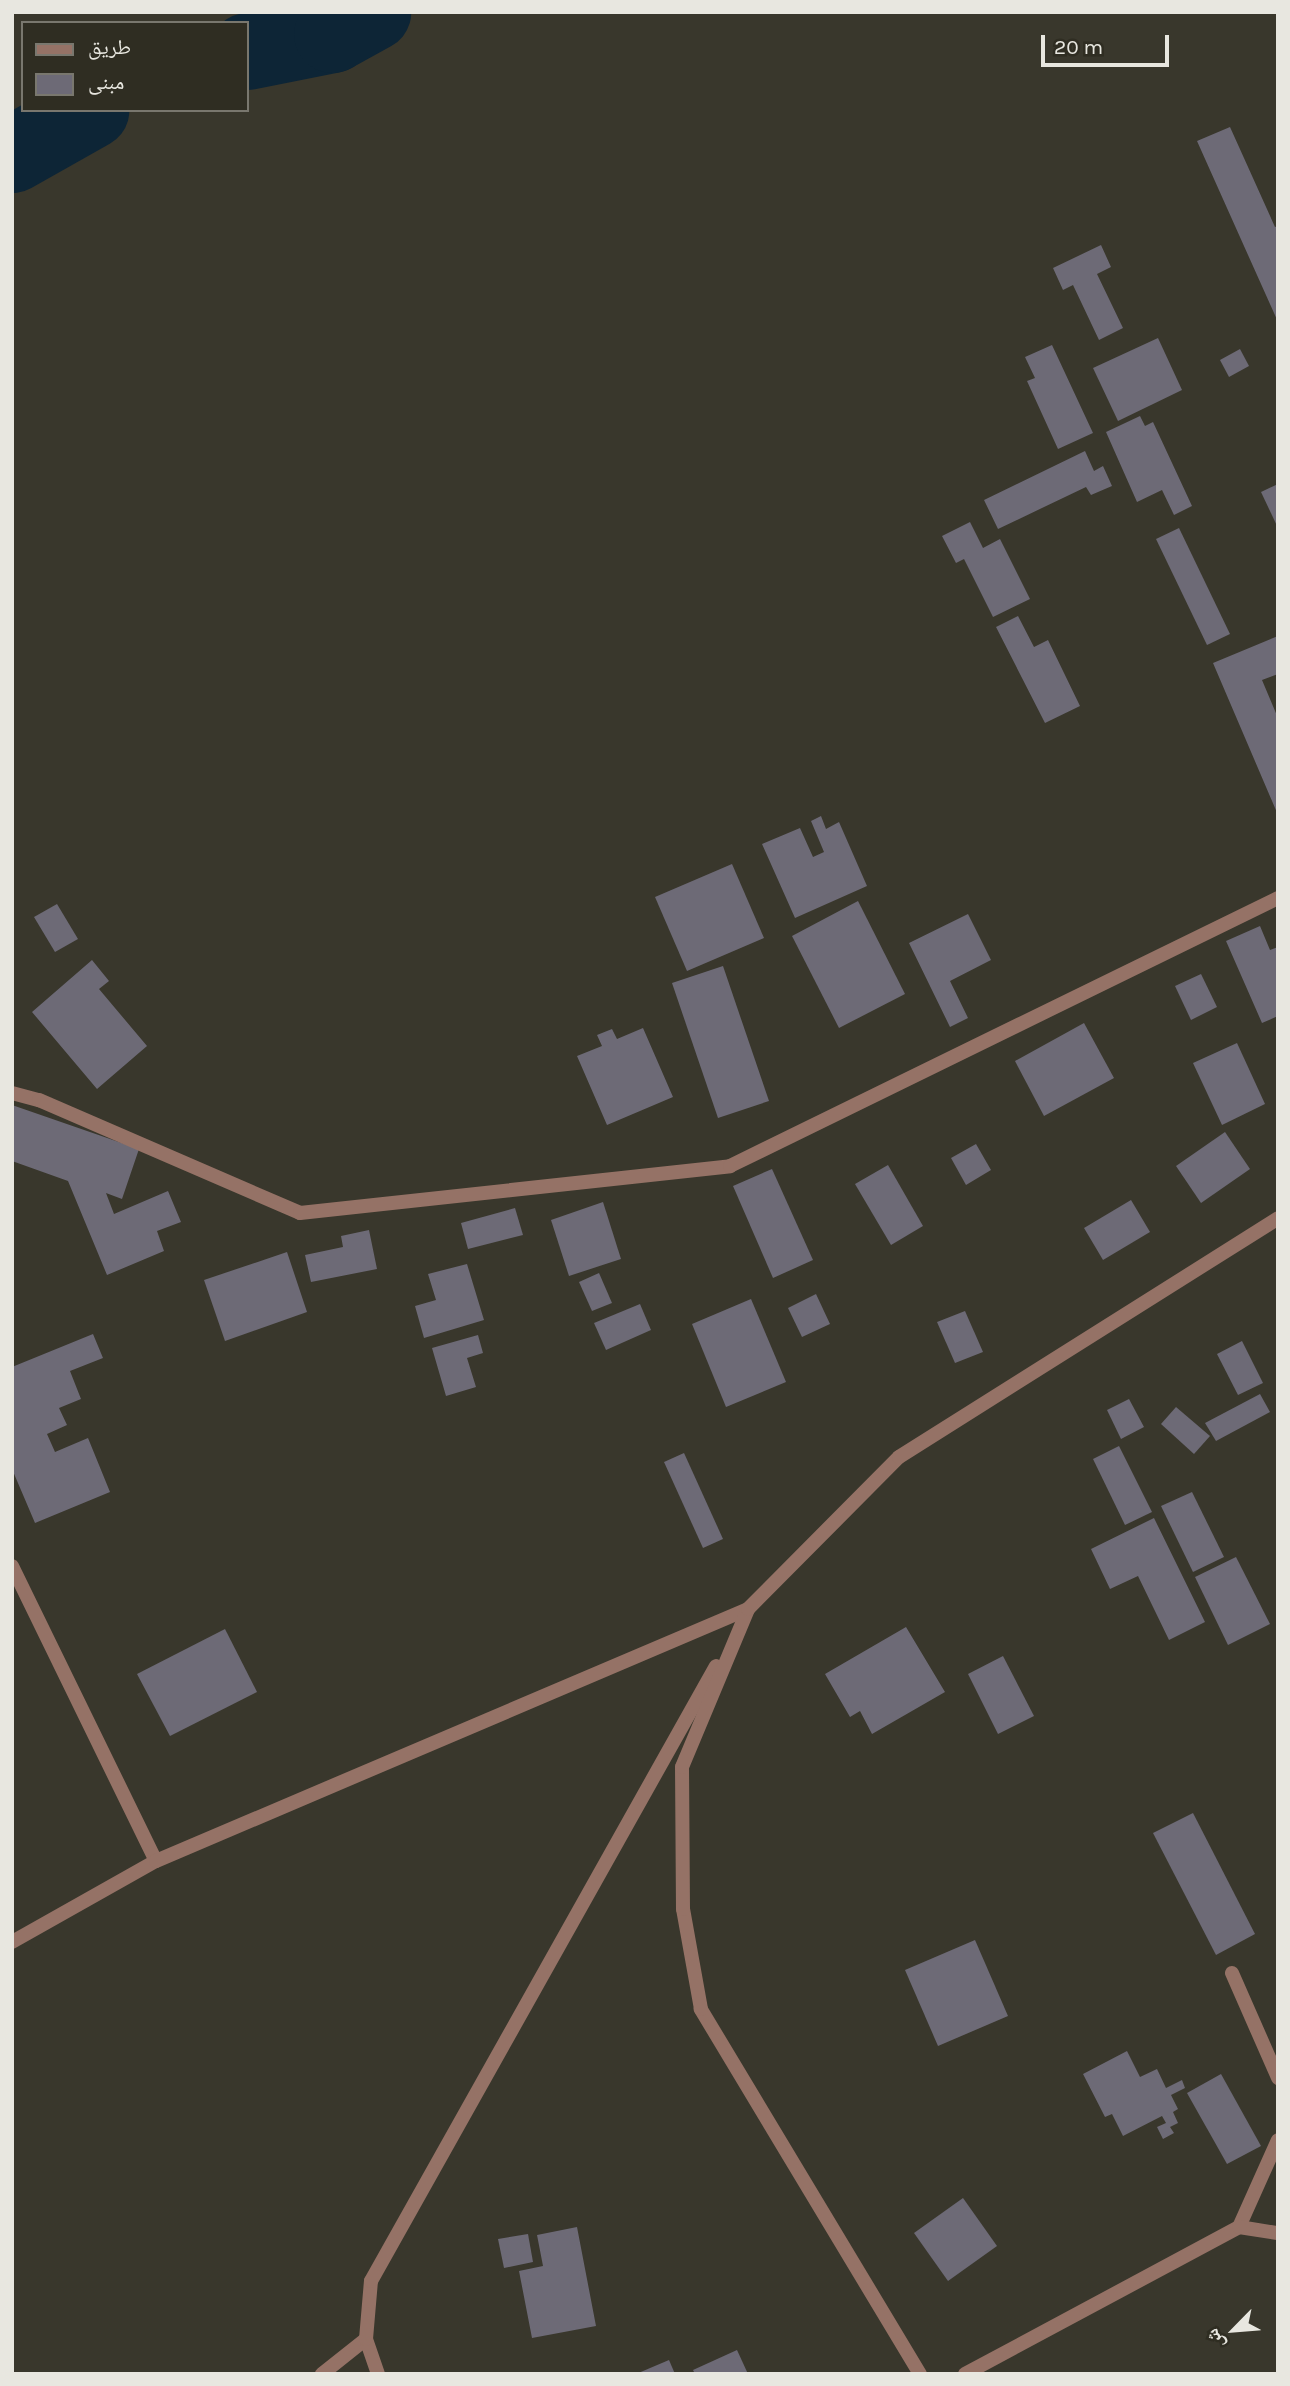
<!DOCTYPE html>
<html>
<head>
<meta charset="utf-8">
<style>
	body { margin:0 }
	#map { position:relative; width:1290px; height:2386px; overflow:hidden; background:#39372c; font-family:Karla,"Noto Naskh Arabic",sans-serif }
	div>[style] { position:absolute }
	.river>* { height:77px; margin:-38.5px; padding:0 38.5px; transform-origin:38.5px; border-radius:38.5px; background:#0d2536 }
	.building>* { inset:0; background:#6d6a76 }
	.minor>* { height:14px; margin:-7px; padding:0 7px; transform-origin:7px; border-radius:7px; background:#957266 }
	span { translate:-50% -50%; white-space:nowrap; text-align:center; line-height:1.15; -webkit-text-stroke:7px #2f2d22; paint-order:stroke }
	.frame { position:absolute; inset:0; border:14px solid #e8e7e0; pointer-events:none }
	.legend { position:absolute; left:21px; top:21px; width:228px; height:91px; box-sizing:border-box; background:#2f2d22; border:2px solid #79776e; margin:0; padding:9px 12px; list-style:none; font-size:21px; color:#e8e7e0 }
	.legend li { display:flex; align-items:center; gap:14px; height:35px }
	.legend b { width:35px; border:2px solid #79776e }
	.north { position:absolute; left:1199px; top:2295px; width:70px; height:70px; -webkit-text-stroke:5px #2f2d22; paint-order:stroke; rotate:245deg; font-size:19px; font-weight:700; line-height:28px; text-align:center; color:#e8e7e0 }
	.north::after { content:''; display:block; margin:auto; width:24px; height:32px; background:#e8e7e0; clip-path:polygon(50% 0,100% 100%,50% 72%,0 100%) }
	.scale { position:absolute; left:1041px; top:35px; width:128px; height:32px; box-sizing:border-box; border:4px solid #e8e7e0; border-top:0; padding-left:9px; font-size:21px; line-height:24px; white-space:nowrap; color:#e8e7e0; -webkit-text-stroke:5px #2f2d22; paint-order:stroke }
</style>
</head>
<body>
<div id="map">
	<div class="river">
		<i style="left:247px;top:51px;width:87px;rotate:-11.3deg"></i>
		<i style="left:332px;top:34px;width:46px;rotate:-28.8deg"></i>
		<i style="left:12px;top:154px;width:90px;rotate:-29.4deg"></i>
	</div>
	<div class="building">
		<i style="clip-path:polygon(1230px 127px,1275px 227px,1278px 226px,1278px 322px,1197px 141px)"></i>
		<i style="clip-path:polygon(1101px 245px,1111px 267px,1097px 274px,1123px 328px,1099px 340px,1073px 285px,1063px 290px,1053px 268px)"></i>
		<i style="clip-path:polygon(1158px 338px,1182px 390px,1118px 421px,1093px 368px)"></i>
		<i style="clip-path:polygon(1052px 345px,1093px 433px,1058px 449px,1027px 381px,1035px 378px,1025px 357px)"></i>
		<i style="clip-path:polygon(1240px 349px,1249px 366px,1229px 377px,1220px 360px)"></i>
		<i style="clip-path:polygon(1140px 416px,1145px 426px,1153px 422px,1192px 506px,1174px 515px,1162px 490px,1137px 502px,1106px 432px)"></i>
		<i style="clip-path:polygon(1085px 451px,1094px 471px,1103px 466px,1112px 486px,1091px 495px,1086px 487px,998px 529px,984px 500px)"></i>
		<i style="clip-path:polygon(1278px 484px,1278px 528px,1261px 492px)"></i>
		<i style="clip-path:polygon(970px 522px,983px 548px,1000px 539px,1030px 599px,993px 617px,964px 559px,956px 563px,942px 536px)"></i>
		<i style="clip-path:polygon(1179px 528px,1230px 634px,1207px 645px,1156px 539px)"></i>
		<i style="clip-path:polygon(1018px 616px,1034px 647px,1048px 640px,1080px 706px,1045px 723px,996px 627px)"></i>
		<i style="clip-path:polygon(1278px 636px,1278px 674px,1262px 680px,1278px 718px,1278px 815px,1213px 663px)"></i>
		<i style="clip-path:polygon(821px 816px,826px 829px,839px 822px,867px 886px,795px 918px,762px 844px,800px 828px,813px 857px,824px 852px,811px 821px)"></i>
		<i style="clip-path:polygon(732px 864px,764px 938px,687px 971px,655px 897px)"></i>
		<i style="clip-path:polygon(858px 901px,905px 994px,839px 1028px,792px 936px)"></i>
		<i style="clip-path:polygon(57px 904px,78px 939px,55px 952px,34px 917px)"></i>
		<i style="clip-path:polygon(968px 914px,991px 960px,950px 981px,968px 1018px,950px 1027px,909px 943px)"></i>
		<i style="clip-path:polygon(1260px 926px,1270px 950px,1278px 947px,1278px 1016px,1262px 1023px,1226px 941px)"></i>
		<i style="clip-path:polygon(92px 960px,109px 981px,99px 989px,147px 1046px,97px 1089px,32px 1012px)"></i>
		<i style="clip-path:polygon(723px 966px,769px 1101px,718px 1118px,672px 983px)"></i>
		<i style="clip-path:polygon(1201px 974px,1217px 1007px,1191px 1020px,1175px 986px)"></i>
		<i style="clip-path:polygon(1084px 1023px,1114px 1078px,1044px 1116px,1015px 1061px)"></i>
		<i style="clip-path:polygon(643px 1028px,673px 1097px,607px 1125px,577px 1056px,602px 1046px,597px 1035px,612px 1029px,617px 1039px)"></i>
		<i style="clip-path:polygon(1237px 1043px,1265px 1104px,1222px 1125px,1193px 1063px)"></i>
		<i style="clip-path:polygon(12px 1105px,139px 1149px,122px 1199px,106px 1193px,114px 1214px,168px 1191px,181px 1222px,157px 1231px,164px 1251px,107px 1275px,68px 1181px,12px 1161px)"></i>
		<i style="clip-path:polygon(1225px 1132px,1250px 1169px,1201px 1203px,1176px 1166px)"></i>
		<i style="clip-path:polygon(976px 1144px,991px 1170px,966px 1185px,951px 1158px)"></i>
		<i style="clip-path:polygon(888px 1165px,923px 1226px,891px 1245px,855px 1184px)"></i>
		<i style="clip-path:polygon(772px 1169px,813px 1260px,773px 1278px,733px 1186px)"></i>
		<i style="clip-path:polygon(1131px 1200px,1150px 1232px,1103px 1260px,1084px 1228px)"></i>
		<i style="clip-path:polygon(603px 1202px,621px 1259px,569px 1276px,551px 1220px)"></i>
		<i style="clip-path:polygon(515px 1208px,523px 1235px,468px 1249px,461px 1223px)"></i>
		<i style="clip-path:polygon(369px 1230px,377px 1269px,311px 1282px,305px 1255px,343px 1247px,341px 1236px)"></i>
		<i style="clip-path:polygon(287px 1252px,307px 1312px,225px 1341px,204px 1280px)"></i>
		<i style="clip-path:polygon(467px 1264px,484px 1320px,424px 1338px,415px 1306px,436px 1300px,428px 1274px)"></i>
		<i style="clip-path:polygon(599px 1273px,612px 1303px,592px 1311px,579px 1282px)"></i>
		<i style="clip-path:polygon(816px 1294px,830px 1324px,802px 1337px,788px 1308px)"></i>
		<i style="clip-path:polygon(751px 1299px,786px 1382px,726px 1407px,692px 1324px)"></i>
		<i style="clip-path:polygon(640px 1304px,651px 1330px,606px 1350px,594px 1323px)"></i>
		<i style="clip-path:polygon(965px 1311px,983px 1352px,955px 1363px,937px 1322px)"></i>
		<i style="clip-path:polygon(93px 1334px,103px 1358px,70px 1371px,81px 1399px,59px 1408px,67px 1425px,47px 1434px,55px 1452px,88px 1438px,110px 1492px,35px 1523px,12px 1469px,12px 1367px)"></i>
		<i style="clip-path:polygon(478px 1335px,483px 1353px,467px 1358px,476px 1387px,446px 1396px,432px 1348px)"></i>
		<i style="clip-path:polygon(1242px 1341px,1263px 1383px,1238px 1395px,1217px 1354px)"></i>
		<i style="clip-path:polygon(1260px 1394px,1270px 1412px,1216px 1441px,1205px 1423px)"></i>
		<i style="clip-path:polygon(1129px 1399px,1144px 1427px,1121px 1439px,1107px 1410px)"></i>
		<i style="clip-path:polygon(1176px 1407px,1210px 1436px,1194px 1454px,1161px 1424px)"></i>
		<i style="clip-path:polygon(1119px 1446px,1152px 1512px,1125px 1525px,1093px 1459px)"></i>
		<i style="clip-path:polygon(684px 1453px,723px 1539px,703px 1548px,664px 1462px)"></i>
		<i style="clip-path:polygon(1192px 1492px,1224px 1557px,1193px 1572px,1161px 1506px)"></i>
		<i style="clip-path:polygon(1154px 1518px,1205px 1622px,1169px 1640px,1138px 1576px,1110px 1589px,1091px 1549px)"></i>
		<i style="clip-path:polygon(1236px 1557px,1270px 1624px,1228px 1645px,1195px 1577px)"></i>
		<i style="clip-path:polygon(906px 1627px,945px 1692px,872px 1734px,860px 1711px,850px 1717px,825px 1674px)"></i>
		<i style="clip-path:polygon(225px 1629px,257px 1692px,170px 1736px,137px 1674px)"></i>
		<i style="clip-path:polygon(1003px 1656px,1034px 1716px,998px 1734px,968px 1674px)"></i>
		<i style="clip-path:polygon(1193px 1813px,1255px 1934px,1216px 1955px,1153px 1833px)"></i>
		<i style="clip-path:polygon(975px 1940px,1008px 2016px,938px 2046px,905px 1970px)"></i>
		<i style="clip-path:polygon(1127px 2051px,1140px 2077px,1157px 2069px,1166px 2088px,1182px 2080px,1185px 2088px,1171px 2095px,1178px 2109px,1173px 2112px,1178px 2123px,1170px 2127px,1174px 2133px,1163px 2139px,1157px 2127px,1166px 2123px,1162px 2116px,1123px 2136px,1112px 2114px,1105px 2117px,1083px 2074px)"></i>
		<i style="clip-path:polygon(1221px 2074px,1261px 2146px,1227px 2164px,1187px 2093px)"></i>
		<i style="clip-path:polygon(963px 2198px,997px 2246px,948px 2281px,914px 2233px)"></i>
		<i style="clip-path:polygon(577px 2227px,596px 2326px,532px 2338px,519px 2271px,543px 2266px,537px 2235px)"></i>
		<i style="clip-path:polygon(528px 2234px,533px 2262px,504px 2268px,498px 2239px)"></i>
		<i style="clip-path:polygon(737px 2350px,748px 2374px,695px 2374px,693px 2370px)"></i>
		<i style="clip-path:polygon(669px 2360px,675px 2374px,636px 2374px)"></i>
	</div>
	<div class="minor">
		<i style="left:12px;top:1093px;width:28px;rotate:15deg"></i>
		<i style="left:39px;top:1100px;width:284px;rotate:23.4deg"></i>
		<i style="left:300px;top:1213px;width:433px;rotate:-6.2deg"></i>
		<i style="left:730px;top:1166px;width:610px;rotate:-26.06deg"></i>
		<i style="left:12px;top:1566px;width:328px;rotate:64deg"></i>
		<i style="left:12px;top:1942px;width:165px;rotate:-29.4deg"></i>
		<i style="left:156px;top:1861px;width:643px;rotate:-23.06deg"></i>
		<i style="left:1232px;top:1973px;width:115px;rotate:66.3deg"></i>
		<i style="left:1239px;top:2227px;width:95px;rotate:-65.9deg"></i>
		<i style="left:322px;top:2374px;width:56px;rotate:-38.5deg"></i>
		<i style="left:378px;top:2374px;width:37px;rotate:-109deg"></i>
		<i style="left:366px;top:2339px;width:58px;rotate:-85.1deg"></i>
		<i style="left:371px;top:2281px;width:705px;rotate:-60.71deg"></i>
		<i style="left:920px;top:2374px;width:426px;rotate:-121deg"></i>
		<i style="left:701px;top:2009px;width:102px;rotate:-100.2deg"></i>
		<i style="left:683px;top:1909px;width:142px;rotate:-90.4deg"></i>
		<i style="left:682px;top:1767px;width:171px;rotate:-67.3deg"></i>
		<i style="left:748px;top:1609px;width:214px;rotate:-45.2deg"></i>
		<i style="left:899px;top:1457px;width:448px;rotate:-32.2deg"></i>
		<i style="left:965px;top:2374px;width:311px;rotate:-28.2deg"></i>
		<i style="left:1239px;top:2227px;width:39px;rotate:9deg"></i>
	</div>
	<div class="frame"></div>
	<ul class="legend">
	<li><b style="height:9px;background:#957266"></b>طريق</li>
	<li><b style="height:19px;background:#6d6a76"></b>مبنى</li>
	</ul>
	<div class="north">ش</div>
	<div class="scale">20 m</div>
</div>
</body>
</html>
